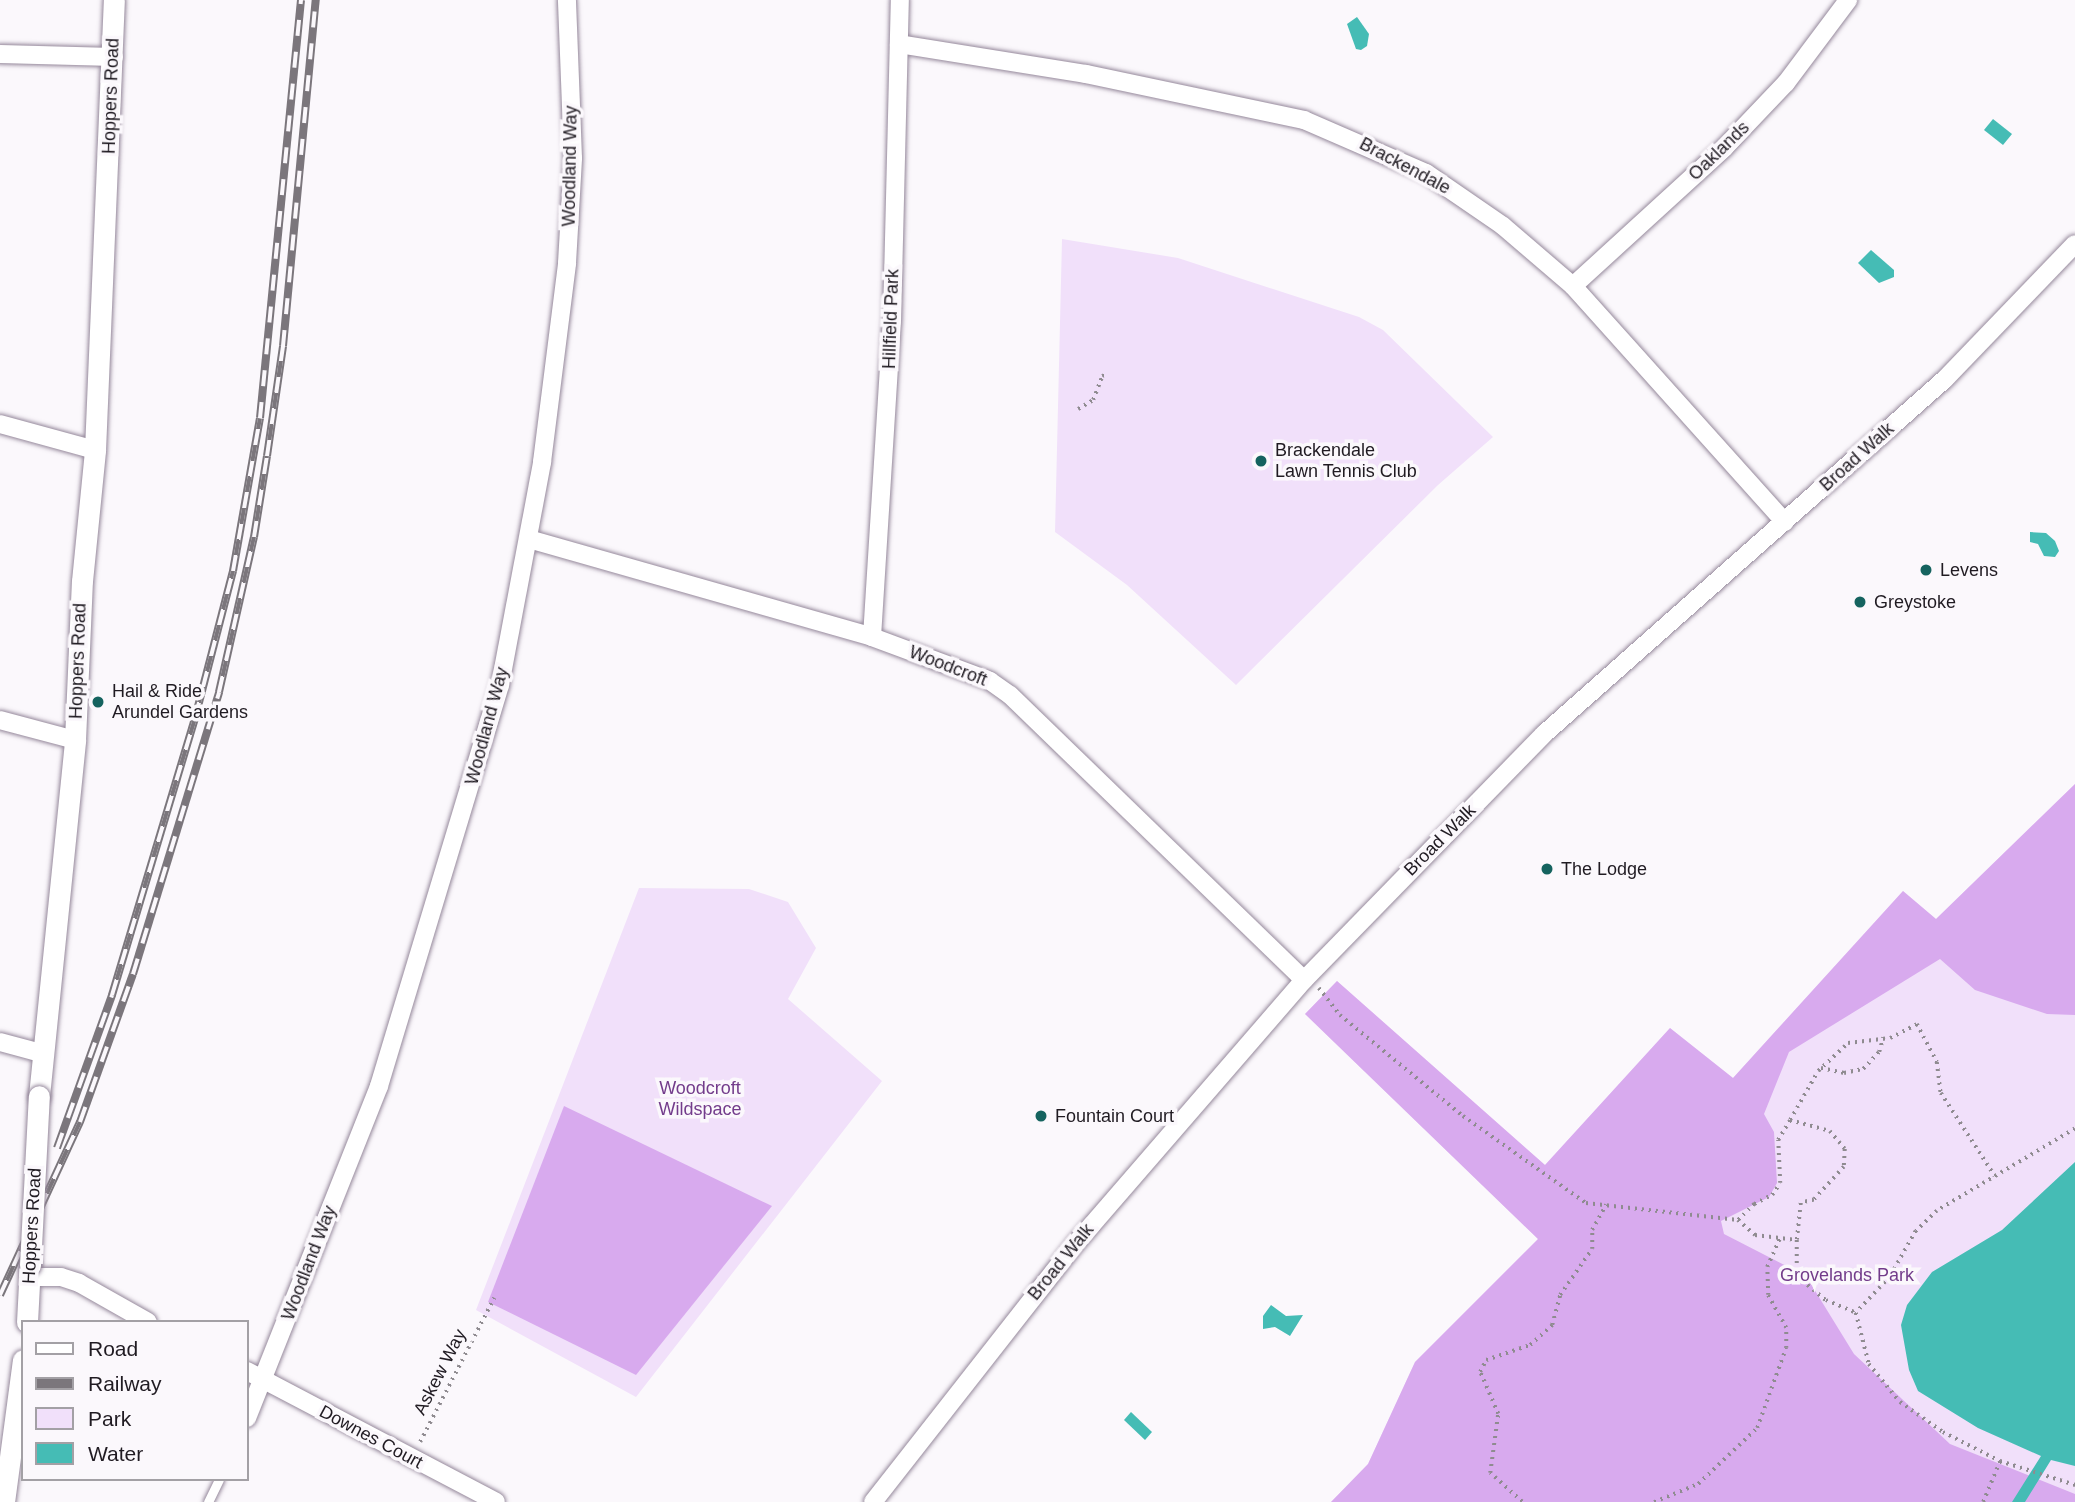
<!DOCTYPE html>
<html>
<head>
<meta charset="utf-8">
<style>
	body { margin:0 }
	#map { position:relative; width:2075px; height:1502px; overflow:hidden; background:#fbf8fc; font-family:Helvetica,sans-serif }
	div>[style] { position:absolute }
	.green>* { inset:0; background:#f1e0fa }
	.forest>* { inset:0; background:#d8aaee }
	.water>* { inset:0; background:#45bcb5 }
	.path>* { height:3.5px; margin-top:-1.75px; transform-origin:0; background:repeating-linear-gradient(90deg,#8f8b90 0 2px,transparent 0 7px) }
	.roads { filter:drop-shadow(0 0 2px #95889b) drop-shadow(0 0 2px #95889b) }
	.service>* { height:9px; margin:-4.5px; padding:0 4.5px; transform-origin:4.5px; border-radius:4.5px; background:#fff }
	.minor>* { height:18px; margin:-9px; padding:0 9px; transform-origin:9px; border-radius:9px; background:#fff }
	.tertiary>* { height:21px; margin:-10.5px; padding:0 10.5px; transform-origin:10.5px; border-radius:10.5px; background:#fff }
	.rail>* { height:8px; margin-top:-4px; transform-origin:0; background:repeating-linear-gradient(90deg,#fbf8fc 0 16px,#7b767c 0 32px); box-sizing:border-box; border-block:2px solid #7b767c }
	.bridges { filter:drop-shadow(0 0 2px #95889b) drop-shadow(0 0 2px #95889b) }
	.tertiary-bridge>* { height:21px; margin:-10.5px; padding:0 10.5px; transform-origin:10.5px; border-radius:10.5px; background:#fff }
	.dots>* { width:19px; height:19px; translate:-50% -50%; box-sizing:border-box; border:4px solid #fbf8fc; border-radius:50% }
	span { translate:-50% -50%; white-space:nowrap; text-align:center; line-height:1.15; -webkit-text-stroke:7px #fbf8fc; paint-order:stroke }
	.street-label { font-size:18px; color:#201b22 }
	.poi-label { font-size:18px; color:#201b22 }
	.left { translate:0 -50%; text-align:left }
	.park-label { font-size:18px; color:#733c8b }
	.legend { position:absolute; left:21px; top:1320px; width:228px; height:161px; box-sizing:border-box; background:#fbf8fc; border:2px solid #a3a0a5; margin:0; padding:9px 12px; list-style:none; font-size:21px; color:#201b22 }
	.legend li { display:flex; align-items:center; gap:14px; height:35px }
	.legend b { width:35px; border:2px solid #a3a0a5 }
</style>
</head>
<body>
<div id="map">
	<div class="green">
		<i style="clip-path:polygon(1062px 239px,1178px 258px,1359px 317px,1383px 330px,1493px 437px,1438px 485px,1236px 685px,1127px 585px,1055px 532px)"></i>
		<i style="clip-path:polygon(2075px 784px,2075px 1502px,1331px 1502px,1368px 1464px,1415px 1362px,1538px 1239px,1305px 1014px,1337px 981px,1545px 1165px,1670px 1028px,1733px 1078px,1903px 891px,1936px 919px)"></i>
		<i style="clip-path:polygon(639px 888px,749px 889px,788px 902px,816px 948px,788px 999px,882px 1081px,636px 1397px,476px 1310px)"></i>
	</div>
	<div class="forest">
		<i style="clip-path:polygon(2075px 784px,2075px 1015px,2047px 1014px,1975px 990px,1940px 959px,1789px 1052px,1764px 1114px,1774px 1132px,1777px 1183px,1769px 1197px,1721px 1221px,1724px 1234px,1806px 1276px,1854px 1354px,1950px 1444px,2075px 1494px,2075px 1502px,1331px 1502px,1368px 1464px,1415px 1362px,1538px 1239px,1305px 1014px,1337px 981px,1545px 1165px,1670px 1028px,1733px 1078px,1903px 891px,1936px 919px)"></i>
		<i style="clip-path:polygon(564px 1106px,772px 1206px,636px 1375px,488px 1302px)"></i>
	</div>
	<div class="water">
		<i style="clip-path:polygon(1357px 17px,1369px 34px,1367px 46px,1361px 50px,1356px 49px,1347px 24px)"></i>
		<i style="clip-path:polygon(1993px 119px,2012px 134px,2003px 145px,1984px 130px)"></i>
		<i style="clip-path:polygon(1871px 250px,1894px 270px,1894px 277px,1879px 283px,1858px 263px)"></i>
		<i style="clip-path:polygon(2030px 532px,2046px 533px,2055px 541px,2059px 551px,2055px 557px,2044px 556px,2038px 544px,2030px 542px)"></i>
		<i style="clip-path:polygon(2075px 1162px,2075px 1466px,2051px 1460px,2025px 1502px,2012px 1502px,2041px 1456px,1978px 1428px,1918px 1391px,1909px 1370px,1901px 1325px,1907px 1305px,1932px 1272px,2002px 1230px)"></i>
		<i style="clip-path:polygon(1271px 1305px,1286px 1316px,1303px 1315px,1290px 1336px,1275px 1327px,1263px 1329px,1263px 1316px)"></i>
		<i style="clip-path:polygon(1131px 1412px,1152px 1432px,1145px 1440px,1124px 1420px)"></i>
	</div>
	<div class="path">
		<i style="left:1078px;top:409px;width:17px;rotate:-31deg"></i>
		<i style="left:1093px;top:400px;width:26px;rotate:-69deg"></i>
		<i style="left:1102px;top:376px;width:5px;rotate:-22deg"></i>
		<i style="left:1319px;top:988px;width:34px;rotate:52deg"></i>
		<i style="left:1340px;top:1015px;width:159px;rotate:39.4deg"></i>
		<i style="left:1463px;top:1116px;width:151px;rotate:35.3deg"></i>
		<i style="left:1586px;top:1203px;width:153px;rotate:6.4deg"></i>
		<i style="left:1738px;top:1220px;width:23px;rotate:41deg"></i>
		<i style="left:1755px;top:1235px;width:42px;rotate:6.8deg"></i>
		<i style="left:1797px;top:1240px;width:36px;rotate:90deg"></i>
		<i style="left:1797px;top:1276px;width:38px;rotate:40deg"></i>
		<i style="left:1826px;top:1300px;width:33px;rotate:23deg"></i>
		<i style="left:1821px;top:1068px;width:24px;rotate:12deg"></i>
		<i style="left:1844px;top:1073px;width:19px;rotate:-12deg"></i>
		<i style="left:1863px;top:1069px;width:23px;rotate:-47deg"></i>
		<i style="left:1879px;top:1052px;width:15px;rotate:-74deg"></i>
		<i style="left:1790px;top:1120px;width:56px;rotate:-60.3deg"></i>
		<i style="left:1818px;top:1071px;width:41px;rotate:-43deg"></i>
		<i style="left:1848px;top:1043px;width:42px;rotate:-6.8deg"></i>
		<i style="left:1890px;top:1038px;width:30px;rotate:-27deg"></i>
		<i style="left:1917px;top:1024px;width:43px;rotate:62.2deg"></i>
		<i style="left:1937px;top:1062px;width:31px;rotate:83deg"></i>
		<i style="left:1941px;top:1093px;width:99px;rotate:57deg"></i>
		<i style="left:2075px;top:1129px;width:161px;rotate:149.3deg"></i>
		<i style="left:1937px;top:1211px;width:29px;rotate:136deg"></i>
		<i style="left:1916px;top:1231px;width:53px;rotate:119.5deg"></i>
		<i style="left:1890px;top:1277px;width:50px;rotate:133.4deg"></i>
		<i style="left:1856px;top:1313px;width:53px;rotate:75.7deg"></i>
		<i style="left:1869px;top:1364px;width:49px;rotate:50.8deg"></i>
		<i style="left:1900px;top:1402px;width:52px;rotate:34.9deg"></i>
		<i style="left:1943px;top:1432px;width:64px;rotate:27deg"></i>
		<i style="left:2000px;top:1461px;width:79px;rotate:17.7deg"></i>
		<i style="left:1738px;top:1220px;width:23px;rotate:-45deg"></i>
		<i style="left:1754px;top:1204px;width:20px;rotate:-27deg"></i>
		<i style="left:1772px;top:1195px;width:14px;rotate:-56deg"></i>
		<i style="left:1780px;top:1183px;width:43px;rotate:-92.7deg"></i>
		<i style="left:1778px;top:1140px;width:23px;rotate:-59deg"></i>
		<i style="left:1790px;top:1120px;width:41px;rotate:15.4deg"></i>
		<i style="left:1830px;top:1131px;width:23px;rotate:50deg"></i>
		<i style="left:1845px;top:1149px;width:18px;rotate:93deg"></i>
		<i style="left:1844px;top:1167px;width:45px;rotate:132.3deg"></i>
		<i style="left:1814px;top:1200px;width:13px;rotate:167deg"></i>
		<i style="left:1801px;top:1203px;width:37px;rotate:96deg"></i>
		<i style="left:420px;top:1442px;width:162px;rotate:-62.8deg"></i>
		<i style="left:1522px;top:1502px;width:43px;rotate:-137.8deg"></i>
		<i style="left:1490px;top:1473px;width:60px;rotate:-82.3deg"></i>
		<i style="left:1498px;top:1414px;width:46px;rotate:-113.2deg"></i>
		<i style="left:1480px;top:1372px;width:13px;rotate:-63deg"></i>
		<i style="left:1486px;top:1360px;width:46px;rotate:-18.8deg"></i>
		<i style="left:1530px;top:1345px;width:30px;rotate:-42deg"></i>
		<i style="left:1552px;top:1325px;width:31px;rotate:-75deg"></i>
		<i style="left:1560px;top:1295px;width:56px;rotate:-55.2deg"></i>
		<i style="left:1592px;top:1249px;width:19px;rotate:-90deg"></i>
		<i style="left:1592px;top:1230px;width:29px;rotate:-61deg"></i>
		<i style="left:1654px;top:1502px;width:48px;rotate:-22.2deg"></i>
		<i style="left:1698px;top:1484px;width:81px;rotate:-43.5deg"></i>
		<i style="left:1757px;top:1428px;width:85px;rotate:-70.1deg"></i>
		<i style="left:1786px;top:1348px;width:20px;rotate:-90deg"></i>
		<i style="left:1786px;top:1328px;width:38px;rotate:-119deg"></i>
		<i style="left:1768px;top:1295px;width:28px;rotate:-92deg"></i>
		<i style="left:1767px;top:1267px;width:32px;rotate:-66deg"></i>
		<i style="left:1983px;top:1502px;width:44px;rotate:-67.5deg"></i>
	</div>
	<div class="roads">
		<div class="service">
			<i style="left:208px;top:1502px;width:25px;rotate:-64deg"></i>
		</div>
		<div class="minor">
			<i style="left:899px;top:44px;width:189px;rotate:9.1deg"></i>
			<i style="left:1086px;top:74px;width:223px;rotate:11.9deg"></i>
			<i style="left:1304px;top:120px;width:133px;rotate:23.5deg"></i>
			<i style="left:1426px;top:173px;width:93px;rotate:34.5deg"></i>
			<i style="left:1503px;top:226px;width:92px;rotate:40.6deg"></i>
			<i style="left:1573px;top:286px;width:317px;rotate:48.1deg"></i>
			<i style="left:0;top:54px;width:114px;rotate:1.5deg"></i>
			<i style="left:1573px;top:286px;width:205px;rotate:-42.4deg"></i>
			<i style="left:1724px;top:148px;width:90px;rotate:-46.4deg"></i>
			<i style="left:1786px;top:83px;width:104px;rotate:-53.2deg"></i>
			<i style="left:0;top:424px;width:98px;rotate:15.3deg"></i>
			<i style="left:529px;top:539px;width:357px;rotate:15.9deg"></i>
			<i style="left:872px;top:637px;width:126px;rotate:20.4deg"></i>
			<i style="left:990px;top:681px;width:24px;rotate:35deg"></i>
			<i style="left:1010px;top:695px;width:409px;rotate:44.1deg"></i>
			<i style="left:872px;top:637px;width:317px;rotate:-86.4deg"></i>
			<i style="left:892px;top:321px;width:321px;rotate:-88.6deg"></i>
			<i style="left:0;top:720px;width:78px;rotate:14.9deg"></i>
			<i style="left:0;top:1042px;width:42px;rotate:15deg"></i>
			<i style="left:30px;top:1277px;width:31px"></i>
			<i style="left:61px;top:1277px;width:19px;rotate:18deg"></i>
			<i style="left:79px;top:1283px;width:79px;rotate:29.5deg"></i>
			<i style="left:247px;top:1371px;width:281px;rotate:27.7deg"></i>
			<i style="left:247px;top:1418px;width:357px;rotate:-68.3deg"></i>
			<i style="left:379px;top:1086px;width:419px;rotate:-73.2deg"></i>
			<i style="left:500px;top:685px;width:227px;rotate:-79.3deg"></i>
			<i style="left:542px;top:462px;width:201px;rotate:-82.8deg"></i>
			<i style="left:567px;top:263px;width:105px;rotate:-86.7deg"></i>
			<i style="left:573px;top:158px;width:158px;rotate:-92.2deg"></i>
			<i style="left:873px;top:1502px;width:330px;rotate:-51.9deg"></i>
			<i style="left:1077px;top:1242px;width:347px;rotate:-49.1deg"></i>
			<i style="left:1304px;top:980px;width:344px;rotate:-45.7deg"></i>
			<i style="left:1544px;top:734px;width:536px;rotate:-41.52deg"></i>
			<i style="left:1945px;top:379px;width:187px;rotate:-46.1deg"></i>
		</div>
		<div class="tertiary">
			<i style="left:39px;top:1096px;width:358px;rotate:-84.2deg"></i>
			<i style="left:75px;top:740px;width:159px;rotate:-87.5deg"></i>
			<i style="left:82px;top:581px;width:132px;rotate:-84.3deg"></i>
			<i style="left:95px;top:450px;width:450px;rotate:-87.6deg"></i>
			<i style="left:27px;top:1322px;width:57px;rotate:-87deg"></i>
			<i style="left:4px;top:1502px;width:143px;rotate:-82.4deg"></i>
		</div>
	</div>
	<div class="rail">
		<i style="left:57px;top:1148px;width:163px;rotate:-70.2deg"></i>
		<i style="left:112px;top:995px;width:289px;rotate:-73.3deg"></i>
		<i style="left:195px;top:718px;width:152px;rotate:-75.5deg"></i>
		<i style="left:233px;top:571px;width:155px;rotate:-80deg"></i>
		<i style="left:260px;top:418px;width:420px;rotate:-84.4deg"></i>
		<i style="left:0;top:1295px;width:191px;rotate:-65.2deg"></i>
		<i style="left:80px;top:1122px;width:157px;rotate:-70.3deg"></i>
		<i style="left:133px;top:974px;width:295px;rotate:-73deg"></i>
		<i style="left:219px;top:692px;width:159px;rotate:-77.3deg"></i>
		<i style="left:254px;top:537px;width:82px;rotate:-80.9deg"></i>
		<i style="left:267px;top:456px;width:111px;rotate:-81.7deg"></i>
		<i style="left:283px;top:346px;width:348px;rotate:-84.6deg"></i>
	</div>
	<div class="bridges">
		<div class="tertiary-bridge">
			<i style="left:30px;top:1265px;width:169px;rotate:-87deg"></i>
		</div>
	</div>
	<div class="dots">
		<i style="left:1261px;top:461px;background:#15635f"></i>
		<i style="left:1926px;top:570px;background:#15635f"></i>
		<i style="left:1860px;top:602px;background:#15635f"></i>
		<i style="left:98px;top:702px;background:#15635f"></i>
		<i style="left:1547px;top:869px;background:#15635f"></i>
		<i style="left:1041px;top:1116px;background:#15635f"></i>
	</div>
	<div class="street-label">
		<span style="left:111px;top:96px;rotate:-88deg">Hoppers Road</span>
		<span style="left:1719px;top:151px;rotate:-44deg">Oaklands</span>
		<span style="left:570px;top:166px;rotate:-89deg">Woodland Way</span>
		<span style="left:1405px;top:166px;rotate:28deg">Brackendale</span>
		<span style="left:891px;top:319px;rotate:-88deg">Hillfield Park</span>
		<span style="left:1857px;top:457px;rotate:-42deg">Broad Walk</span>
		<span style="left:78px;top:661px;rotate:-88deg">Hoppers Road</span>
		<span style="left:948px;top:666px;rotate:21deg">Woodcroft</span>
		<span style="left:487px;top:726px;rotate:-75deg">Woodland Way</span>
		<span style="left:1440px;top:840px;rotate:-45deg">Broad Walk</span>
		<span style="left:32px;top:1226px;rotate:-87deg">Hoppers Road</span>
		<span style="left:1061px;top:1262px;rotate:-51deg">Broad Walk</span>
		<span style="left:309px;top:1263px;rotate:-69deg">Woodland Way</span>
		<span style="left:440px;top:1372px;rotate:-63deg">Askew Way</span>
		<span style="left:371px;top:1437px;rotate:28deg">Downes Court</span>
	</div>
	<div class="poi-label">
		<span class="left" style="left:1275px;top:461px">Brackendale<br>Lawn Tennis Club</span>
		<span class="left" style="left:1940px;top:570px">Levens</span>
		<span class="left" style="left:1874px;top:602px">Greystoke</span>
		<span class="left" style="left:112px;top:702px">Hail &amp; Ride<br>Arundel Gardens</span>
		<span class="left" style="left:1561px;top:869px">The Lodge</span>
		<span class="left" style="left:1055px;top:1116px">Fountain Court</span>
	</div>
	<div class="park-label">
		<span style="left:700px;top:1099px">Woodcroft<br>Wildspace</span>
		<span style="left:1847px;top:1275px">Grovelands Park</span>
	</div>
	<ul class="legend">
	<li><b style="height:9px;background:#fff"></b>Road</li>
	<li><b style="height:9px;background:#7b767c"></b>Railway</li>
	<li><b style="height:19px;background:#f1e0fa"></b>Park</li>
	<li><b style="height:19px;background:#45bcb5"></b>Water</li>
	</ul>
</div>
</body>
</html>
